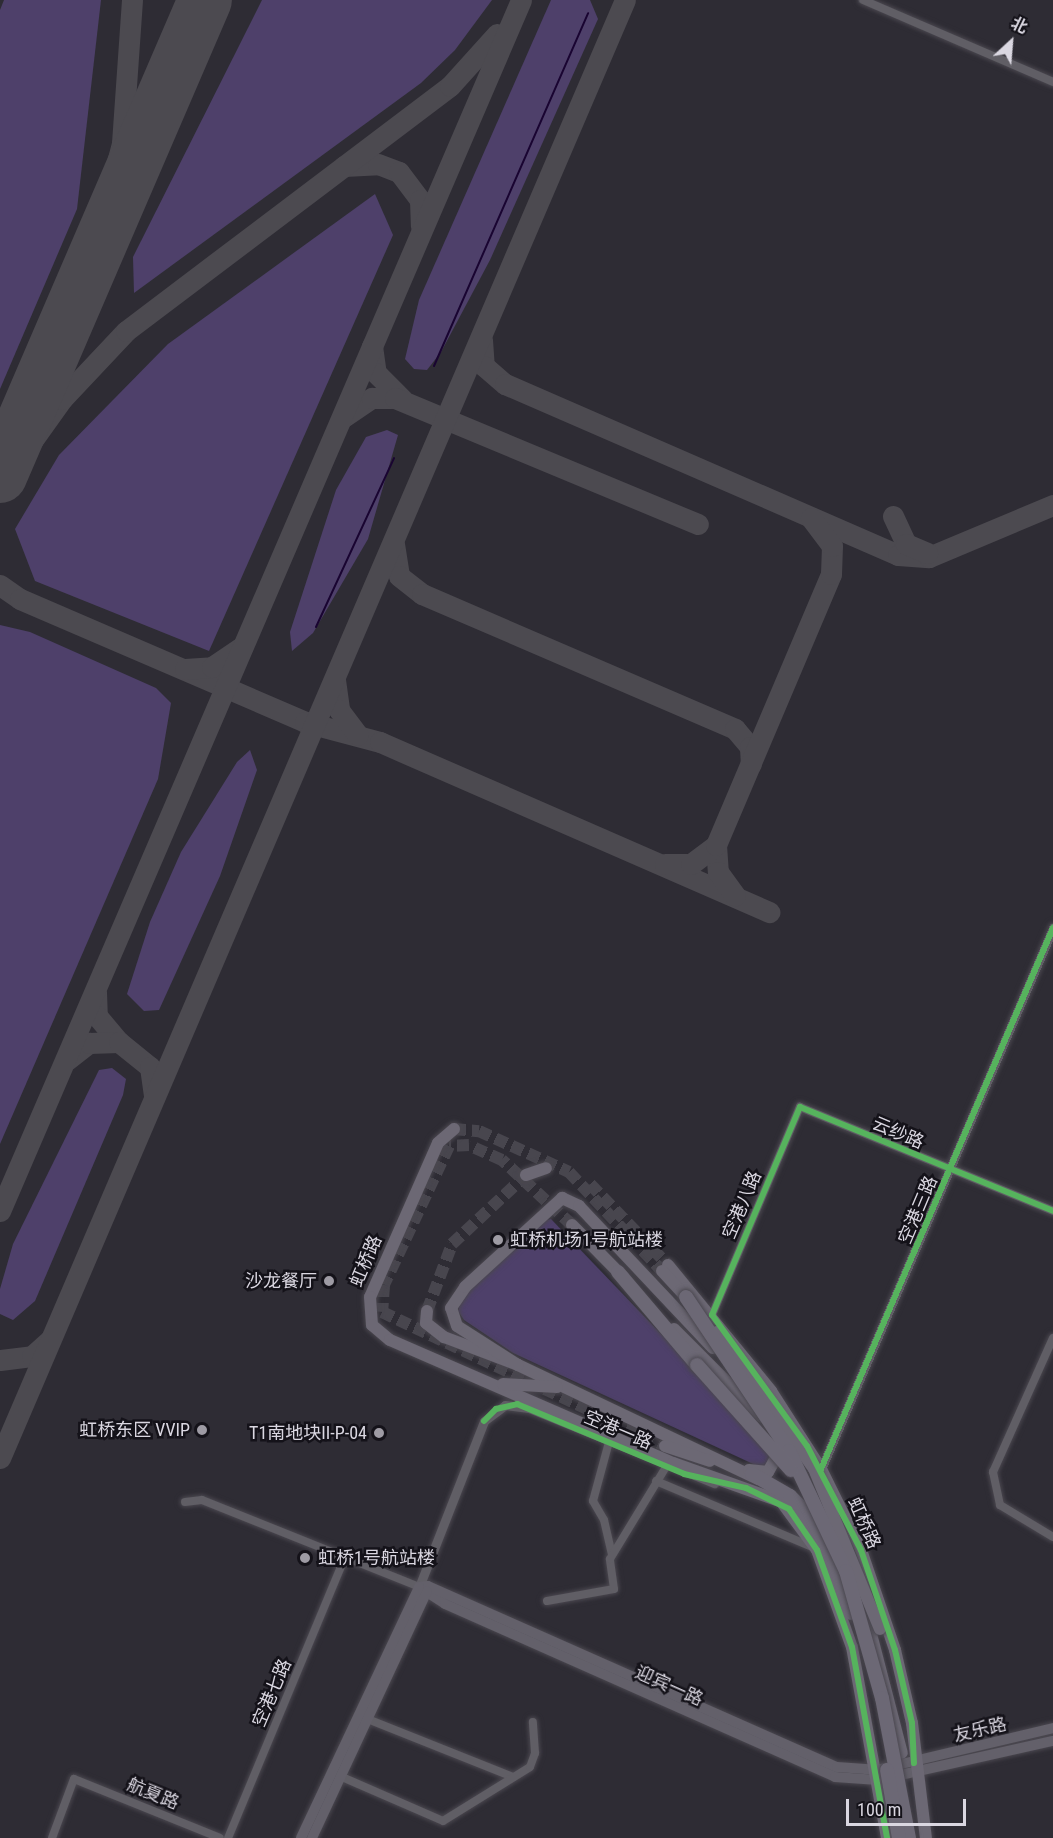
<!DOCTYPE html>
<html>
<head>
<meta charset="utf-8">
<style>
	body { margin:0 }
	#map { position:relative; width:1053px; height:1838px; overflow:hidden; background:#2e2c34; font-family:"Roboto Condensed","Noto Sans SC",sans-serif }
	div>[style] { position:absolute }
	.green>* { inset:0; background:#4e406a }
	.stream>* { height:2px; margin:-1px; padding:0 1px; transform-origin:1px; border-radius:1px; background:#190431 }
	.taxiway>* { height:21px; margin:-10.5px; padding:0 10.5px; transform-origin:10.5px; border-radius:10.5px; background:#4c4a50 }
	.runway>* { height:54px; margin:-27px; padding:0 27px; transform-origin:27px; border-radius:27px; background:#4c4a50 }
	.primary-tunnel>* { height:12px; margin-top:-6px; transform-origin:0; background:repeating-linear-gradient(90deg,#48464e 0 12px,transparent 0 18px) }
	.roads { filter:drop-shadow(0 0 2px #4a474f) drop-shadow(0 0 2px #4a474f) }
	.minor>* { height:8px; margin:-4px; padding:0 4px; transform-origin:4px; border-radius:4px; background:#605e65 }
	.tertiary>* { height:9px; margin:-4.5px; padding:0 4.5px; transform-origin:4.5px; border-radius:4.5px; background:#605e65 }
	.secondary>* { height:10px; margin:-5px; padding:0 5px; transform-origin:5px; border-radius:5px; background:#63606a }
	.primary>* { height:12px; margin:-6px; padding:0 6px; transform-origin:6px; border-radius:6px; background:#6c6874 }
	.trunk>* { height:14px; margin:-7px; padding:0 7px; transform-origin:7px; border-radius:7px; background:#6c6875 }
	.bridges { filter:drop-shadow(0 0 2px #4a474f) drop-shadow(0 0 2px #4a474f) }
	.primary-bridge>* { height:12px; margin:-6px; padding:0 6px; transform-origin:6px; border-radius:6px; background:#6c6874 }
	.trunk-bridge>* { height:14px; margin:-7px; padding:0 7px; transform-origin:7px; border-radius:7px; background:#6c6875 }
	.cycleway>* { height:6px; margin:-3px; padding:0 3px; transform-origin:3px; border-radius:3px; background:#56b35d }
	.dots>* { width:16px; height:16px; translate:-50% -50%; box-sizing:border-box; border:3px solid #141219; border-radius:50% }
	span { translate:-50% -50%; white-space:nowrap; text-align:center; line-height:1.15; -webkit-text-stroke:5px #141219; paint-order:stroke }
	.street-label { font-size:18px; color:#dad7e1 }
	.poi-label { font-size:18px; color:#dad7e1 }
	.left { translate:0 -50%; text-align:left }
	.right { translate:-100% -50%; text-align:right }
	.north { position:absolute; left:981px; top:12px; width:60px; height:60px; -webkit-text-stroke:4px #141219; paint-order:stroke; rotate:26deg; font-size:16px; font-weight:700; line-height:24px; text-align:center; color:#dad7e1 }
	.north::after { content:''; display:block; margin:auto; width:21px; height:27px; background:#dad7e1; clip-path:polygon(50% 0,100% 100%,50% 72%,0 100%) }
	.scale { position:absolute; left:846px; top:1799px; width:120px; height:27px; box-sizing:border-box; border:3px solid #dad7e1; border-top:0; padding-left:8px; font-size:18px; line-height:21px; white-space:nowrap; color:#dad7e1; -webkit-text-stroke:4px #141219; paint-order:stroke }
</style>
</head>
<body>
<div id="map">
	<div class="green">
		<i style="clip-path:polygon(4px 0,101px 0,77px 209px,0 389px,0 10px)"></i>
		<i style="clip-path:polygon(262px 0,492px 0,455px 50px,421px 83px,134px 293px,133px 257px)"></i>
		<i style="clip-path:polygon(551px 0,590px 0,598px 19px,490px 260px,441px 352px,427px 370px,414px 369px,405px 359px,419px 300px)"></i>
		<i style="clip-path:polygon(375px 194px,393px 235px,209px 651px,35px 581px,15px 529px,59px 455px,168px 344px)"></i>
		<i style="clip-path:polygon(387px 430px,398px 435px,368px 539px,313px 633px,292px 651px,290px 632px,336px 490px,366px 437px)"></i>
		<i style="clip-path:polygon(0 625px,30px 632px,156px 688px,171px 703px,158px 779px,0 1144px)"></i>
		<i style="clip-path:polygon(250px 750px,257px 770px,220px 876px,159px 1010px,144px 1011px,127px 994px,150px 922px,181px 852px,237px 762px)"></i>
		<i style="clip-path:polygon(112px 1068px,126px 1079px,123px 1095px,35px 1301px,13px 1320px,0 1314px,0 1289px,13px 1244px,99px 1070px)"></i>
		<i style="clip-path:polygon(551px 1219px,774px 1452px,766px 1470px,513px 1353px,464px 1320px,458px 1311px,463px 1293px,542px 1221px)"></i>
	</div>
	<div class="stream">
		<i style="left:434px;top:366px;width:385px;rotate:-66.4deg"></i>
		<i style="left:316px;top:627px;width:186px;rotate:-65.2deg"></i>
	</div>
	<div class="taxiway">
		<i style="left:185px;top:46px;width:52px;rotate:-62.4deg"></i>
		<i style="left:344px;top:166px;width:34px;rotate:-3deg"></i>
		<i style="left:378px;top:164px;width:22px;rotate:21deg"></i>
		<i style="left:399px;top:172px;width:35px;rotate:53deg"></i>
		<i style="left:420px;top:200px;width:26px;rotate:88deg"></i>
		<i style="left:88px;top:273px;width:134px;rotate:-75.3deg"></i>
		<i style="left:122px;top:143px;width:143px;rotate:-86deg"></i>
		<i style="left:482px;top:340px;width:26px;rotate:86deg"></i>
		<i style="left:484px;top:366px;width:28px;rotate:41deg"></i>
		<i style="left:505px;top:384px;width:429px;rotate:23.5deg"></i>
		<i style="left:898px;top:555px;width:31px;rotate:4deg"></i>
		<i style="left:929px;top:557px;width:134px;rotate:-22.8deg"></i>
		<i style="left:372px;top:346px;width:27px;rotate:82deg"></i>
		<i style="left:376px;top:373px;width:37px;rotate:45deg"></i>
		<i style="left:342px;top:418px;width:36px;rotate:-34deg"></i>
		<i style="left:372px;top:398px;width:23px"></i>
		<i style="left:395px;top:398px;width:328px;rotate:22.6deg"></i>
		<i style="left:0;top:486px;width:107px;rotate:-54.5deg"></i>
		<i style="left:62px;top:399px;width:93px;rotate:-46.7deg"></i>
		<i style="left:126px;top:331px;width:406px;rotate:-37.1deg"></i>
		<i style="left:450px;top:86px;width:70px;rotate:-47.9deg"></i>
		<i style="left:893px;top:516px;width:31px;rotate:65deg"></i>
		<i style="left:906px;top:544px;width:23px;rotate:23deg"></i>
		<i style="left:394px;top:544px;width:32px;rotate:81deg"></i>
		<i style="left:399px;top:576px;width:29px;rotate:38deg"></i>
		<i style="left:422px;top:594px;width:341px;rotate:23.3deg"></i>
		<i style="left:735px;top:729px;width:23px;rotate:50deg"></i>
		<i style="left:750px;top:747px;width:17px;rotate:87deg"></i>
		<i style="left:0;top:585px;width:24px;rotate:35deg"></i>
		<i style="left:20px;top:599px;width:310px;rotate:23.3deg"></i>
		<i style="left:305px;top:722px;width:78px;rotate:14.9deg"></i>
		<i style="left:380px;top:742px;width:425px;rotate:23.6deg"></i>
		<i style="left:185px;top:669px;width:27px;rotate:-4deg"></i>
		<i style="left:212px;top:667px;width:37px;rotate:-34deg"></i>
		<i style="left:335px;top:680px;width:30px;rotate:82deg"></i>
		<i style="left:339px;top:710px;width:31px;rotate:53deg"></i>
		<i style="left:716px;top:845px;width:27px;rotate:86deg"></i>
		<i style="left:718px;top:872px;width:29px;rotate:54deg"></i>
		<i style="left:665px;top:864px;width:26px"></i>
		<i style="left:691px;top:864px;width:31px;rotate:-37deg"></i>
		<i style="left:716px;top:845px;width:294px;rotate:-67deg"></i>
		<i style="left:831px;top:574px;width:28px;rotate:-88deg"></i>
		<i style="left:832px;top:546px;width:35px;rotate:-127deg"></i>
		<i style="left:96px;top:992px;width:24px;rotate:88deg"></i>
		<i style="left:97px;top:1016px;width:34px;rotate:50deg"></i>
		<i style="left:67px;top:1060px;width:28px;rotate:-38deg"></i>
		<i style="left:89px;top:1043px;width:30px;rotate:-2deg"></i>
		<i style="left:119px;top:1042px;width:40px;rotate:39deg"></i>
		<i style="left:150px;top:1067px;width:30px;rotate:82deg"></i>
		<i style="left:0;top:1211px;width:1318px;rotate:-66.72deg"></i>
		<i style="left:0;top:1360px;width:32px;rotate:-7deg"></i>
		<i style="left:32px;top:1356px;width:24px;rotate:-42deg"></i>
		<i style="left:0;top:1458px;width:1586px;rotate:-66.8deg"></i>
	</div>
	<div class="runway">
		<i style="left:0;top:476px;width:518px;rotate:-66.7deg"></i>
	</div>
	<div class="primary-tunnel">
		<i style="left:454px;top:1129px;width:25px;rotate:5deg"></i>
		<i style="left:479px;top:1131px;width:99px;rotate:24.5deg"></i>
		<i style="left:569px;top:1172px;width:136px;rotate:46.8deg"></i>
		<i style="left:590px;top:1184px;width:112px;rotate:46.1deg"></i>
		<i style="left:572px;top:1225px;width:96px;rotate:-137.1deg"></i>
		<i style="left:502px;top:1160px;width:36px;rotate:-156deg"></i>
		<i style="left:469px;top:1145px;width:20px;rotate:177deg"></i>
		<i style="left:449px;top:1146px;width:153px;rotate:115.1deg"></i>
		<i style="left:384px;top:1285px;width:27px;rotate:94deg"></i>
		<i style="left:382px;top:1312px;width:313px;rotate:25.3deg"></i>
		<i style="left:427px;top:1311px;width:72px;rotate:-69.5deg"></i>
		<i style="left:452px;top:1244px;width:101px;rotate:-43deg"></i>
	</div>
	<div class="roads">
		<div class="minor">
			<i style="left:863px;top:0;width:207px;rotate:23.3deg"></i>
			<i style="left:712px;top:1315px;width:226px;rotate:-67.1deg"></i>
			<i style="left:800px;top:1107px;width:274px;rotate:22.3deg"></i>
			<i style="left:1053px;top:1338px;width:147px;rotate:114.1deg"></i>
			<i style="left:993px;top:1472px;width:34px;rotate:78deg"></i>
			<i style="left:1000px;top:1505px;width:62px;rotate:31.1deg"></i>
			<i style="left:609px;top:1442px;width:61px;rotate:105.2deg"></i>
			<i style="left:593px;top:1501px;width:22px;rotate:60deg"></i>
			<i style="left:604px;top:1520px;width:35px;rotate:77deg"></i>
			<i style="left:656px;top:1481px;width:169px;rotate:22.9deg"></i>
			<i style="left:185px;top:1502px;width:17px;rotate:-7deg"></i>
			<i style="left:202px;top:1500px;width:234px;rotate:21.8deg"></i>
			<i style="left:547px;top:1601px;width:68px;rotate:-10.2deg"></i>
			<i style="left:614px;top:1589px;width:30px;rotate:-98deg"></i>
			<i style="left:610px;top:1559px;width:108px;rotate:-58.7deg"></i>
			<i style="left:370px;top:1720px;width:154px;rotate:21.7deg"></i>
			<i style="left:342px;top:1777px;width:110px;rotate:23.5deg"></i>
			<i style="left:443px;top:1821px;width:102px;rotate:-31.8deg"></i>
			<i style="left:530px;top:1767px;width:15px;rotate:-70deg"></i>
			<i style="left:535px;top:1753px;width:31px;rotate:-94deg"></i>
			<i style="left:52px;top:1838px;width:63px;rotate:-69.6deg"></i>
			<i style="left:74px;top:1779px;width:157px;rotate:22deg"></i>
			<i style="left:228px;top:1838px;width:301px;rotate:-67.4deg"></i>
		</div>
		<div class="tertiary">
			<i style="left:821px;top:1469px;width:589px;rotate:-66.79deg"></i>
			<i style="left:419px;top:1587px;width:178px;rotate:-68.6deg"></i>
			<i style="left:484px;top:1421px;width:26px;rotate:-37deg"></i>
			<i style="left:505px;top:1405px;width:24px;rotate:7deg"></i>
			<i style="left:529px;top:1408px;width:200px;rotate:22.1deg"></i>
		</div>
		<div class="secondary">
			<i style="left:419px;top:1587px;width:31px;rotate:33deg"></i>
			<i style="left:445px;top:1604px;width:427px;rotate:23.9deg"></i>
			<i style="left:835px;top:1777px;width:43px;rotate:4deg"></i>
			<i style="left:878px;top:1780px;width:179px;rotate:-12.6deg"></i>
			<i style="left:419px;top:1587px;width:9px;rotate:-6deg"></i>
			<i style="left:428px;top:1586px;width:447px;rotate:23.9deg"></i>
			<i style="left:837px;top:1767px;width:39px;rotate:4deg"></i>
			<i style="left:876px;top:1770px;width:182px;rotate:-13.3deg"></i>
			<i style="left:301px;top:1838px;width:277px;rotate:-64.8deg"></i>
			<i style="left:312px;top:1838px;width:272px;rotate:-65deg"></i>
		</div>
		<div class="primary">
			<i style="left:454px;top:1129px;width:21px;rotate:139deg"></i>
			<i style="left:438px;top:1143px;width:168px;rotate:113.8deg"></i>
			<i style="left:370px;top:1297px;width:28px;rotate:86deg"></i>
			<i style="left:372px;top:1325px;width:23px;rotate:40deg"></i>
			<i style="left:390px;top:1340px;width:309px;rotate:23.5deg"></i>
			<i style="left:673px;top:1463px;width:114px;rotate:19.6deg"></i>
			<i style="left:526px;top:1175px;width:21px;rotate:-19deg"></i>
			<i style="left:572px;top:1225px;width:74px;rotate:45.5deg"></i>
			<i style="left:668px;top:1265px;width:163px;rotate:50.7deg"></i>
			<i style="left:771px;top:1391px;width:93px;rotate:57.3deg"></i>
			<i style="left:821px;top:1469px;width:90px;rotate:63.7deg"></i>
			<i style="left:861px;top:1550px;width:106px;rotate:71.2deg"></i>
			<i style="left:895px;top:1650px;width:75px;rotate:76.9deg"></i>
			<i style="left:912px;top:1723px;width:116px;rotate:83.1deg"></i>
			<i style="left:662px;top:1271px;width:35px;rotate:47deg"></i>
			<i style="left:427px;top:1311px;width:12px;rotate:95deg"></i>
			<i style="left:426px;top:1323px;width:23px;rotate:38deg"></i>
			<i style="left:444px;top:1337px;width:79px;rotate:20.7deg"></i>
			<i style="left:518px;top:1365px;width:266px;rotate:25.4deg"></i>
			<i style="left:674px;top:1329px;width:124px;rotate:45deg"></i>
			<i style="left:518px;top:1365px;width:72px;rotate:-147.4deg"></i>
			<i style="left:457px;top:1326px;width:19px;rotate:-108deg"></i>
			<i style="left:451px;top:1308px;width:25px;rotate:-56deg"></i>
			<i style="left:465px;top:1287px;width:132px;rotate:-42.5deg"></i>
			<i style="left:562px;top:1198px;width:19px;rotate:25deg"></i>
			<i style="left:579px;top:1206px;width:195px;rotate:46.7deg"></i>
			<i style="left:503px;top:1384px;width:54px;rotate:3.2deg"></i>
			<i style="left:665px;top:1446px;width:47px;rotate:18.4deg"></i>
			<i style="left:749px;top:1470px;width:19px;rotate:6deg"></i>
			<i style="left:768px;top:1472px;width:25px;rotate:-61deg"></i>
			<i style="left:772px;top:1489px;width:76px;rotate:53.6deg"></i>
			<i style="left:817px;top:1550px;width:103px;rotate:70.2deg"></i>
			<i style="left:852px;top:1647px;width:194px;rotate:79.6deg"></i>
			<i style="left:861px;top:1595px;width:163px;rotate:75.5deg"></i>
		</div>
		<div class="trunk">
			<i style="left:618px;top:1272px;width:122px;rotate:49.7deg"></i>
			<i style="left:752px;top:1474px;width:44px;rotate:30.1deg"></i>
			<i style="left:790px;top:1496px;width:28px;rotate:45deg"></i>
			<i style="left:810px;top:1516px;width:105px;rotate:67.1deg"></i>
			<i style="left:795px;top:1516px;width:28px;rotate:45deg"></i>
		</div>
	</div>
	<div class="bridges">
		<div class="primary-bridge">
			<i style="left:717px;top:1332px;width:168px;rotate:54.7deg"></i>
			<i style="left:814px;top:1469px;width:173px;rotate:67.6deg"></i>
		</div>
		<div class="trunk-bridge">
			<i style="left:686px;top:1297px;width:185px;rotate:56.2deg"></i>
			<i style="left:789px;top:1451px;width:133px;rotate:64.6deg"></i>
			<i style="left:846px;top:1571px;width:132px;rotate:74.2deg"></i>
			<i style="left:882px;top:1698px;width:143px;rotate:79.1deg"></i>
			<i style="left:697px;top:1365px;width:141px;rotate:48.2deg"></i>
			<i style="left:887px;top:1770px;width:69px;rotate:80deg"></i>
		</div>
	</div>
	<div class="cycleway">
		<i style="left:484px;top:1421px;width:17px;rotate:-45deg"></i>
		<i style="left:496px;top:1409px;width:22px;rotate:-13deg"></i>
		<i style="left:517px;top:1404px;width:181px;rotate:22.7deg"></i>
		<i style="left:684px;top:1474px;width:64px;rotate:12.7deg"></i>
		<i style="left:746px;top:1488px;width:48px;rotate:26deg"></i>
		<i style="left:789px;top:1509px;width:50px;rotate:55.7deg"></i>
		<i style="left:817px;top:1550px;width:103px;rotate:70.2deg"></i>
		<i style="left:852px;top:1647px;width:194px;rotate:79.6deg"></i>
		<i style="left:821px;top:1469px;width:589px;rotate:-66.79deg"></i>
		<i style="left:914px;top:1763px;width:40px;rotate:-92.9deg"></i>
		<i style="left:912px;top:1723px;width:75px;rotate:-103.1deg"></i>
		<i style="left:895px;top:1650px;width:106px;rotate:-108.8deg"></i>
		<i style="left:861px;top:1550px;width:117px;rotate:-117.4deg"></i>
		<i style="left:807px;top:1446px;width:162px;rotate:-125.9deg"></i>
		<i style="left:712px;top:1315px;width:226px;rotate:-67.1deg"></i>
		<i style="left:800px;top:1107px;width:274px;rotate:22.3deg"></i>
	</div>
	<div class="dots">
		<i style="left:498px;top:1240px;background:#9e9ba4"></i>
		<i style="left:329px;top:1281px;background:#9e9ba4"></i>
		<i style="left:202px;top:1430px;background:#9e9ba4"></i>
		<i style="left:379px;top:1433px;background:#9e9ba4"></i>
		<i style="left:305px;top:1558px;background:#9e9ba4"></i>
	</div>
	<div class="street-label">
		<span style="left:898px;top:1133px;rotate:23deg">云纱路</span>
		<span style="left:742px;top:1205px;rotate:-67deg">空港八路</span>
		<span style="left:918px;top:1210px;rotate:-67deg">空港三路</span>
		<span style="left:366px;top:1261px;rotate:-67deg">虹桥路</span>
		<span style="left:618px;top:1430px;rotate:23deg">空港一路</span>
		<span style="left:864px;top:1523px;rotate:66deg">虹桥路</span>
		<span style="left:669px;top:1686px;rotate:24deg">迎宾一路</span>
		<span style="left:272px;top:1693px;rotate:-67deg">空港七路</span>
		<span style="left:980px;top:1730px;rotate:-13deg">友乐路</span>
		<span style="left:153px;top:1794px;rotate:22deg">航夏路</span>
	</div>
	<div class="poi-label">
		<span class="left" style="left:510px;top:1240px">虹桥机场1号航站楼</span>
		<span class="right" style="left:317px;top:1281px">沙龙餐厅</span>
		<span class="right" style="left:190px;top:1430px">虹桥东区 VVIP</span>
		<span class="right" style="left:367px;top:1433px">T1南地块II-P-04</span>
		<span class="left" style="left:318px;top:1558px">虹桥1号航站楼</span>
	</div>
	<div class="north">北</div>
	<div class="scale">100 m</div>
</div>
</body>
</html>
